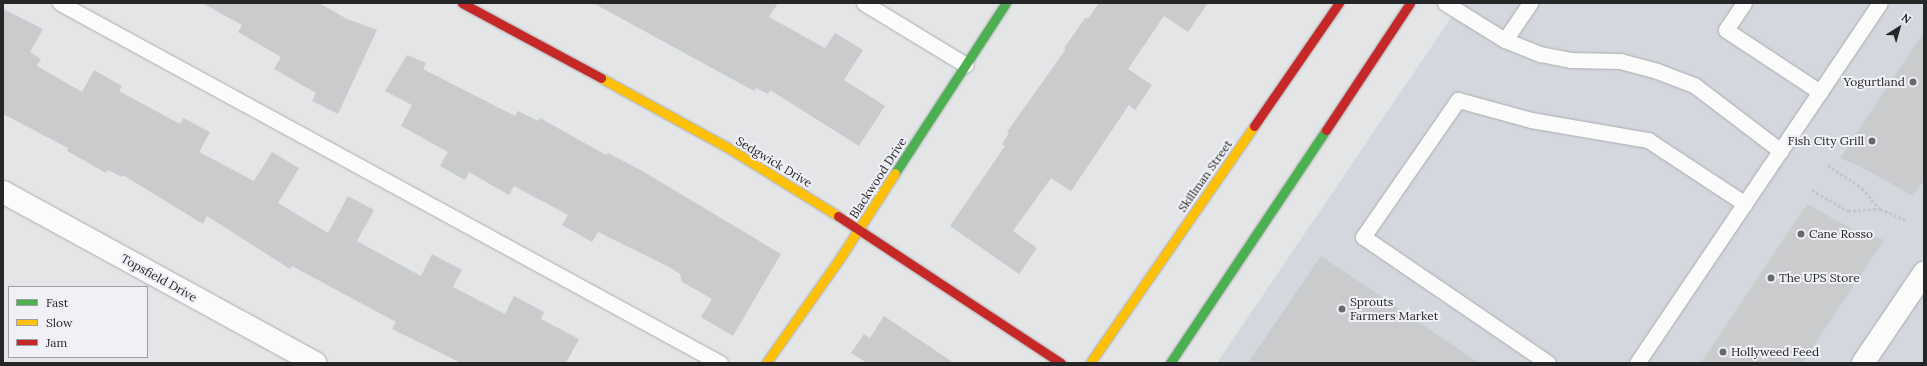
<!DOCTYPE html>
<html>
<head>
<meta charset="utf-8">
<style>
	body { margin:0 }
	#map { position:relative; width:1927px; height:366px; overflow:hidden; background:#e3e5e7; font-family:Lora,serif }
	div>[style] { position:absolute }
	.built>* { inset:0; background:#d4d7de }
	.building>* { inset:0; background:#c9cbcd }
	.path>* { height:2.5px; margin-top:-1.25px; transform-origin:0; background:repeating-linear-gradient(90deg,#c5c6c7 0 3px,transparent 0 5px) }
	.roads { filter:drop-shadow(0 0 1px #abacae) drop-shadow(0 0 1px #abacae) }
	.lane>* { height:15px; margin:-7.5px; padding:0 7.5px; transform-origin:7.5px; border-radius:7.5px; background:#fbfbfb }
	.street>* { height:22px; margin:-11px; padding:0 11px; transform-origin:11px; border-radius:11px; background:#fbfbfb }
	.fast>* { height:9px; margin:-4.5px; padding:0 4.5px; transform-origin:4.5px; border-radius:4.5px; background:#4caf50 }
	.slow>* { height:9px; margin:-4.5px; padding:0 4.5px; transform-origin:4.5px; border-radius:4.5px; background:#ffc107 }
	.jam>* { height:9px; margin:-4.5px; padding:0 4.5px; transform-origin:4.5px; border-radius:4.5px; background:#c62828 }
	.dots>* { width:11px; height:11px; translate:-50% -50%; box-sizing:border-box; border:2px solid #eff1f7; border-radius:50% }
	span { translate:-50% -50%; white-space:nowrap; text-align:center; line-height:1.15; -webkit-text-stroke:4px #eff1f7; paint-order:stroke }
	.poi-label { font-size:12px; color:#252628 }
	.right { translate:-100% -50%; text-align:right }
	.left { translate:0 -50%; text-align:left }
	.street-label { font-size:12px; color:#252628 }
	.frame { position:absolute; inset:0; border:4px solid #252628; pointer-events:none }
	.legend { position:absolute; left:8px; top:286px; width:140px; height:72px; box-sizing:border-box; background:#eff1f7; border:1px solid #9ea0a4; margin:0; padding:5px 7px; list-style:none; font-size:12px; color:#252628 }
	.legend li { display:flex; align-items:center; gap:8px; height:20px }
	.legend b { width:20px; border:1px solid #9ea0a4 }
	.north { position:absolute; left:1879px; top:8px; width:40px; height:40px; -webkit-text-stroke:3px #eff1f7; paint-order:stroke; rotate:37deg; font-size:11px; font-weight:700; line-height:16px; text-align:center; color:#252628 }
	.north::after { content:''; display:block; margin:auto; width:14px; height:18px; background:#252628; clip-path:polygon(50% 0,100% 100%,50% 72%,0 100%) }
</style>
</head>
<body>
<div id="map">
	<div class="built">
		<i style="clip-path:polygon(1461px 3px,1924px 3px,1924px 363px,1217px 363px)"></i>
	</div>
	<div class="building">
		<i style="clip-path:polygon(202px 3px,319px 3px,347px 19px,377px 30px,338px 114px,312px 101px,316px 93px,274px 69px,281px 57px,238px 32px,242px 25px)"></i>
		<i style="clip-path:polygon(593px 3px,778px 3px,769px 17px,825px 48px,835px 33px,863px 50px,844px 80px,885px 106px,859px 146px,770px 90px,768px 94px,756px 88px,754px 91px)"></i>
		<i style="clip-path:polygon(1099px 3px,1208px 3px,1188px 32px,1164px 16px,1128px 69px,1152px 85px,1135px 110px,1129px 105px,1071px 191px,1051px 178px,1013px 231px,1037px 248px,1019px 274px,950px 226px,1005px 146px,1002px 144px,1009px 133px,1007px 132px,1066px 49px,1064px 48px,1086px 17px,1088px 19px)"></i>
		<i style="clip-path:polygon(3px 9px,43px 29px,30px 52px,41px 59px,37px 66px,82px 92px,94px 70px,122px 86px,119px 91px,180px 124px,183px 118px,210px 132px,199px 152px,254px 181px,272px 152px,299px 168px,278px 203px,328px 233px,348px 196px,374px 210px,357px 241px,421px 276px,432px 254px,462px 270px,453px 287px,505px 314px,514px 296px,544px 312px,541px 319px,579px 339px,566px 363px,461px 363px,392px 329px,396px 322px,292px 266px,290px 269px,207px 216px,203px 224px,123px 175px,122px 177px,108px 170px,106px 173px,67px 151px,68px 148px,3px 114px)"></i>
		<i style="clip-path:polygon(1924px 32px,1924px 180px,1913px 196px,1861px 167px,1840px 158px)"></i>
		<i style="clip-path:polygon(407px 55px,426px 63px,423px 69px,515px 116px,518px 111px,538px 121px,540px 118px,606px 155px,608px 153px,644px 172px,781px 254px,733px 336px,701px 317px,712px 299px,682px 282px,680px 274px,669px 267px,598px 232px,592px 242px,562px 225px,568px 215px,514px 186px,509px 195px,469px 172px,465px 180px,440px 166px,448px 152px,401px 126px,412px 105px,385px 91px)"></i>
		<i style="clip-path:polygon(1807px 204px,1852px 229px,1884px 240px,1802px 363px,1701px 363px)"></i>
		<i style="clip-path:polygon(1321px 256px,1479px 363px,1248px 363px)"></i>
		<i style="clip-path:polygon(884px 316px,954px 363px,867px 363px,851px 353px,864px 334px,870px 338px)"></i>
	</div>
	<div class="path">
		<i style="left:1828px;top:165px;width:41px;rotate:34.1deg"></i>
		<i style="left:1862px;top:188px;width:26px;rotate:50deg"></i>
		<i style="left:1812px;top:190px;width:42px;rotate:30.3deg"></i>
		<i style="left:1848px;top:211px;width:32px;rotate:-4deg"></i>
		<i style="left:1880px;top:209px;width:28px;rotate:23deg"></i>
	</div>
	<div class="roads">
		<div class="lane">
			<i style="left:60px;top:3px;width:752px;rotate:28.61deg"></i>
			<i style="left:864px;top:3px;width:119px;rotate:31.3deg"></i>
			<i style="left:1445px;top:3px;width:70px;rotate:31.7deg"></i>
			<i style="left:1505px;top:40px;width:38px;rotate:22deg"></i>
			<i style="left:1540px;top:54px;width:32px;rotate:11deg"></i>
			<i style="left:1571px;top:60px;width:49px;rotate:1.2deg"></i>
			<i style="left:1620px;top:61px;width:38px;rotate:15deg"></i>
			<i style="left:1657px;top:71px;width:40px;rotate:21deg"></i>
			<i style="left:1694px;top:85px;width:109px;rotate:37.2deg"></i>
			<i style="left:1744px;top:3px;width:32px;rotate:124deg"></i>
			<i style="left:1726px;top:30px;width:113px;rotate:33.4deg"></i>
			<i style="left:1505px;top:40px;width:45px;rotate:-56deg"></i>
			<i style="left:1548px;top:363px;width:224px;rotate:-145.7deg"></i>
			<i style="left:1363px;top:237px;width:167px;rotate:-55.3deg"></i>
			<i style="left:1458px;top:100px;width:76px;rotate:15.3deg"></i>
			<i style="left:1531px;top:120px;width:119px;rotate:9.7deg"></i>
			<i style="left:1648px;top:140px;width:116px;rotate:33.4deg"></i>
			<i style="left:1637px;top:363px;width:434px;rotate:-56deg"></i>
		</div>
		<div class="street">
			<i style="left:3px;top:192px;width:356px;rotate:28.7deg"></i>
			<i style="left:1863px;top:363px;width:109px;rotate:-55.9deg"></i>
		</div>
		<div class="fast">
			<i style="left:895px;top:173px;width:203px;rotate:-56.9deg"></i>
			<i style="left:1170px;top:363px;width:280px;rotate:-56.2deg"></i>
		</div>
		<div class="slow">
			<i style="left:601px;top:78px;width:147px;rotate:28.8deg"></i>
			<i style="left:730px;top:149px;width:127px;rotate:31.8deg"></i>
			<i style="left:766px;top:363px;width:128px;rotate:-54.8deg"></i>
			<i style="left:840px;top:258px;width:101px;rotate:-57.1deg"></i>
			<i style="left:1090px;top:363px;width:288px;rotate:-55.3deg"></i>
		</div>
		<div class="jam">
			<i style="left:462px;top:3px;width:158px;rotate:28.3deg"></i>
			<i style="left:1254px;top:126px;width:150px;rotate:-55.4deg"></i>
			<i style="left:1326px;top:130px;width:152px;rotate:-56.5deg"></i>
			<i style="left:838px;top:216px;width:267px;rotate:33.4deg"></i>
		</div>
	</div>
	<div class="dots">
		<i style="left:1913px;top:82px;background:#68696b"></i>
		<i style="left:1872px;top:141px;background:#68696b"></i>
		<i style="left:1801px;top:234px;background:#68696b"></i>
		<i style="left:1771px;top:278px;background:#68696b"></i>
		<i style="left:1342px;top:309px;background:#68696b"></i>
		<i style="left:1723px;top:352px;background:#68696b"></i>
	</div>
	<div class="poi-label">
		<span class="right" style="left:1905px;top:82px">Yogurtland</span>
		<span class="right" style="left:1864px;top:141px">Fish City Grill</span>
		<span class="left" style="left:1809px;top:234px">Cane Rosso</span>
		<span class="left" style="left:1779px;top:278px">The UPS Store</span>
		<span class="left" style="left:1350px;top:309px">Sprouts<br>Farmers Market</span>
		<span class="left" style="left:1731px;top:352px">Hollyweed Feed</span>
	</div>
	<div class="street-label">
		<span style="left:774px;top:162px;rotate:31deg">Sedgwick Drive</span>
		<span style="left:1205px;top:176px;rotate:-55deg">Skillman Street</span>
		<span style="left:878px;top:178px;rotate:-57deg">Blackwood Drive</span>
		<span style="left:159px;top:278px;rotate:29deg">Topsfield Drive</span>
	</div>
	<div class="frame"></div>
	<ul class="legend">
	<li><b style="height:5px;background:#4caf50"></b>Fast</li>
	<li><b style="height:5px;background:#ffc107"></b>Slow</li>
	<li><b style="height:5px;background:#c62828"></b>Jam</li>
	</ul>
	<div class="north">N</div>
</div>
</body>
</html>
